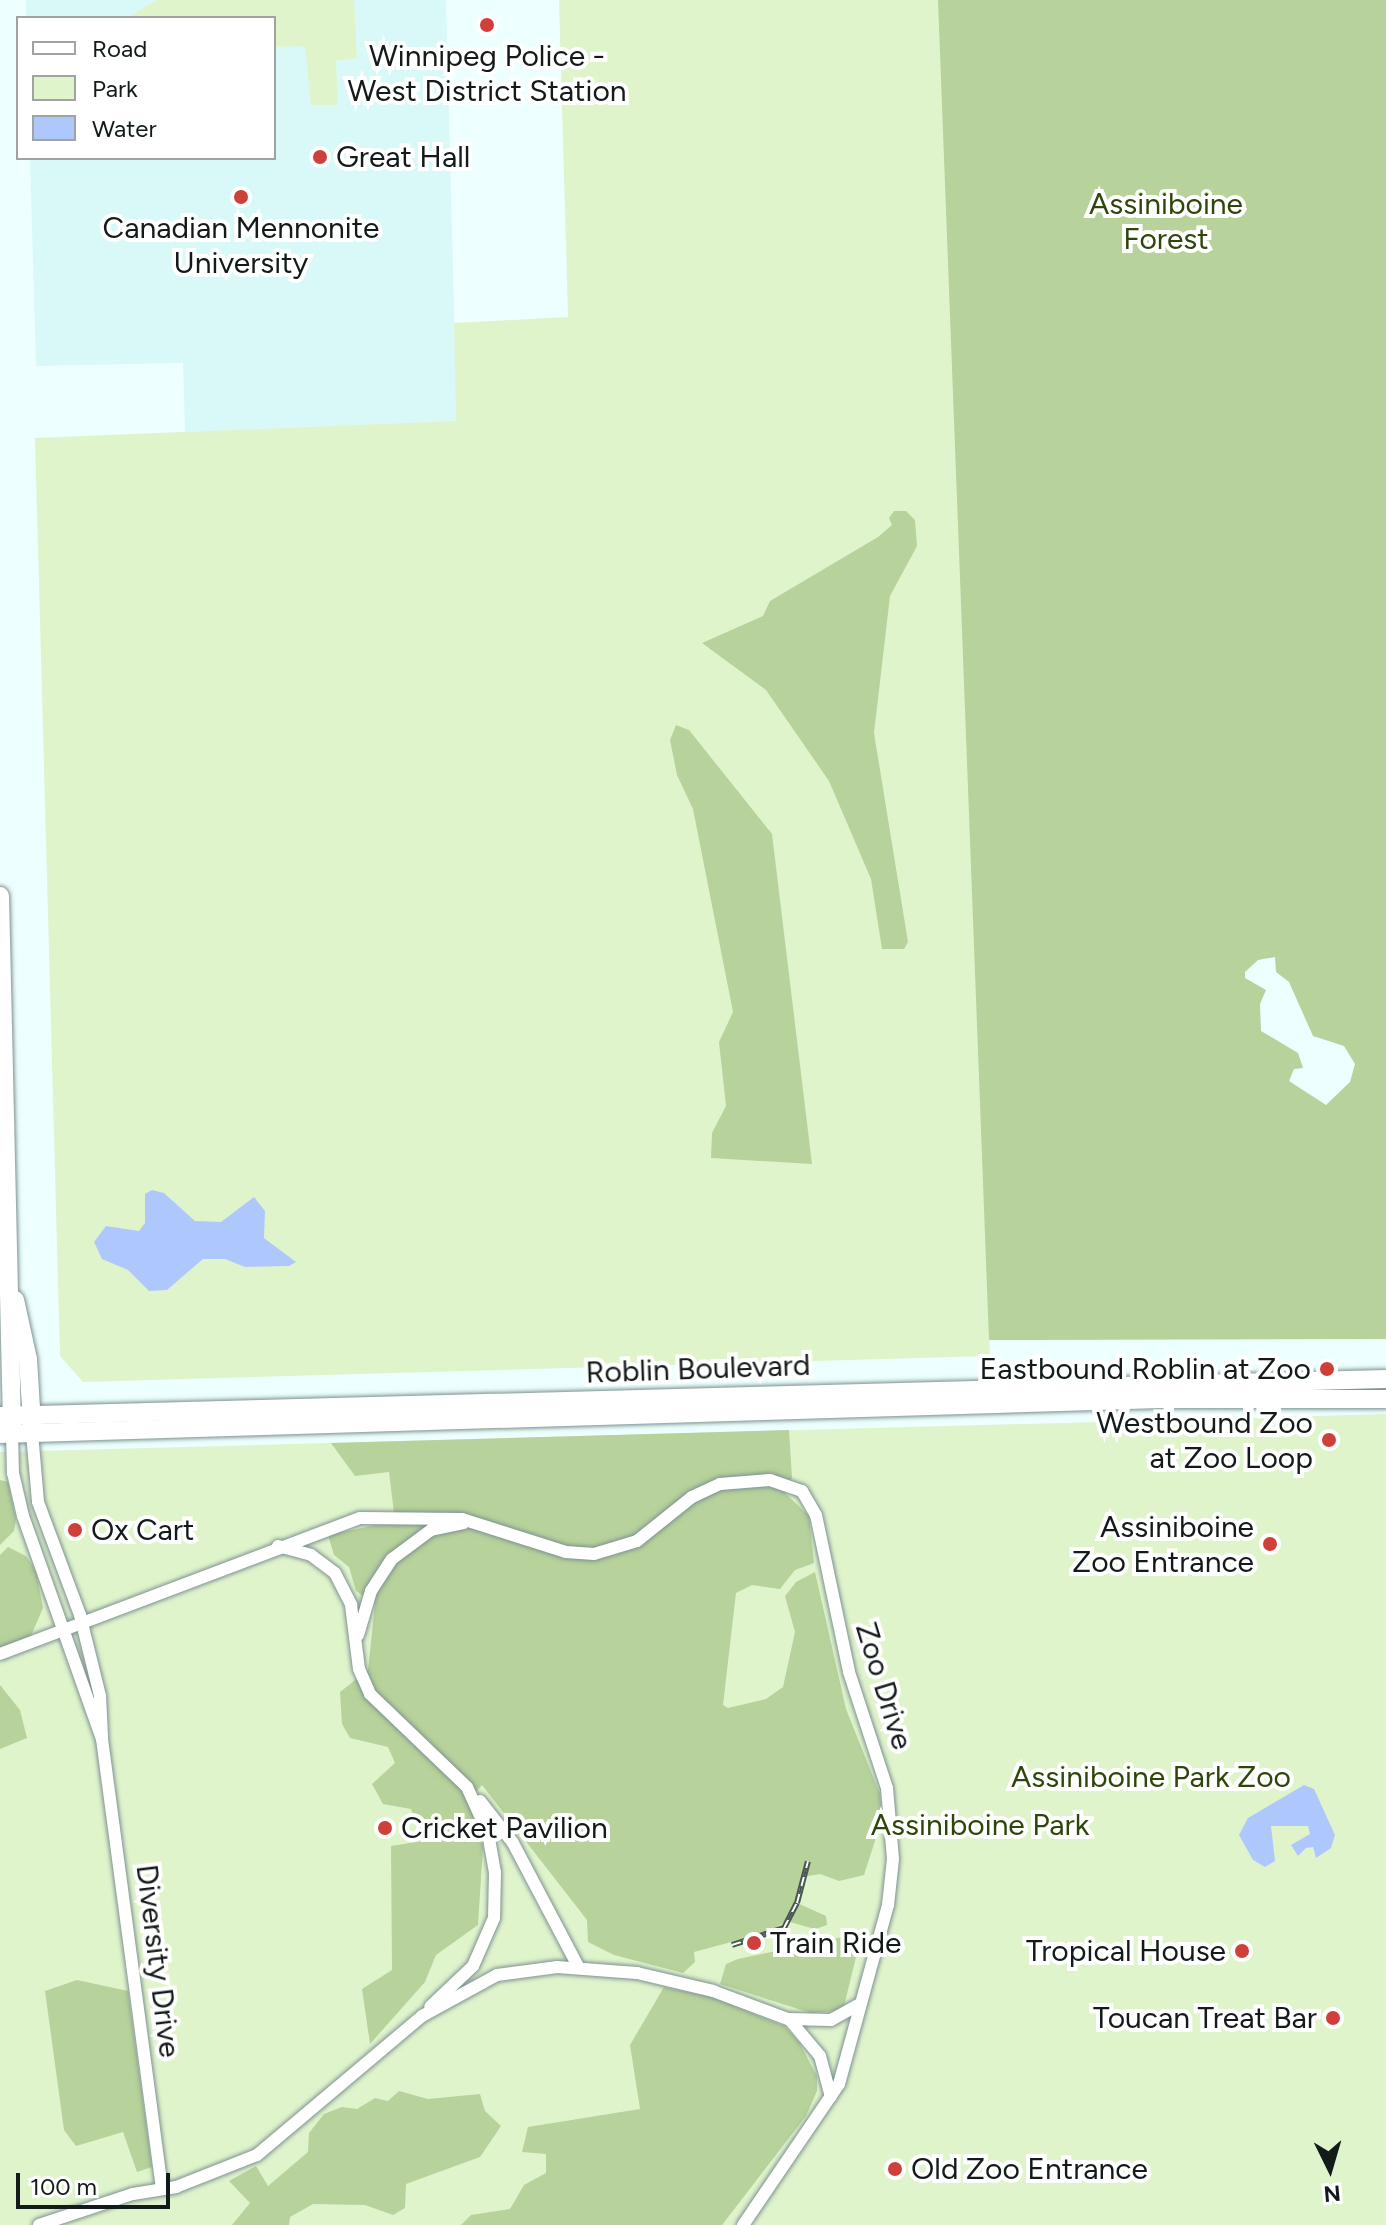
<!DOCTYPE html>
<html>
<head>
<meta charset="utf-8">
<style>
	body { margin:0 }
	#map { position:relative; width:1386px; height:2225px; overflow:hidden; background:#edffff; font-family:Figtree,sans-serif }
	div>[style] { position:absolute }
	.built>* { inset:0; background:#d9f9f9 }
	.green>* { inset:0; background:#e0f4cc }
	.forest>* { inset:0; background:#b7d29a }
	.water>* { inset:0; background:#aec8fd }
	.roads { filter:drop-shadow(0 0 2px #7e9292) drop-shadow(0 0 2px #7e9292) }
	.street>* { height:12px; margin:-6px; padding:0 6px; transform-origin:6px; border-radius:6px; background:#fff }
	.secondary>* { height:18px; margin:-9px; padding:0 9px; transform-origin:9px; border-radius:9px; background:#fff }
	.rail>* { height:6px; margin-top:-3px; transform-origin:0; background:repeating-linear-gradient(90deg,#fff 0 9px,#495454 0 18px); box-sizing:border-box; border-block:2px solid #495454 }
	.dots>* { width:22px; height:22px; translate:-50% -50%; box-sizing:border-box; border:4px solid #fff; border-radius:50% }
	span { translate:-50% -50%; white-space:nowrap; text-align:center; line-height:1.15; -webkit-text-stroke:8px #fff; paint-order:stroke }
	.poi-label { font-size:30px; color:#121a1a }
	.left { translate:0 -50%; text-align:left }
	.right { translate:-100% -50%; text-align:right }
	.park-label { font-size:30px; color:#2f460a }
	.street-label { font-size:30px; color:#121a1a }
	.legend { position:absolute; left:16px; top:16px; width:260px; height:144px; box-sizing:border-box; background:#fff; border:2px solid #a0a3a3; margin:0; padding:10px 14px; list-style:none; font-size:24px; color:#121a1a }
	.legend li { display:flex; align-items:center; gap:16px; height:40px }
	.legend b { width:40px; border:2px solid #a0a3a3 }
	.north { position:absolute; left:1290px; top:2129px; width:80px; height:80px; -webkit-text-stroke:6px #fff; paint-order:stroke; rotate:175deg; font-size:22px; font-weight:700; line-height:32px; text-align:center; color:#121a1a }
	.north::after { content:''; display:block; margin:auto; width:28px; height:36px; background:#121a1a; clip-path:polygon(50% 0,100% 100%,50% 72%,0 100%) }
	.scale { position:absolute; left:16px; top:2173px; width:154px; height:36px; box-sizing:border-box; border:4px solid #121a1a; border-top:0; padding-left:10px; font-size:24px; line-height:28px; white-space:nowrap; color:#121a1a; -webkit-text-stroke:6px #fff; paint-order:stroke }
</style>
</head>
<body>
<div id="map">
	<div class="built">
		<i style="clip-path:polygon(26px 0,446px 0,457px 422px,185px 432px,183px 363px,36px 366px,30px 158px,274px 158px,274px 18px,26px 18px)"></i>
	</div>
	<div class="green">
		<i style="clip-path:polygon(156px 0,354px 0,357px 58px,336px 61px,338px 105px,311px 105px,305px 46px,274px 47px,274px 18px,97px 18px,131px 16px)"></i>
		<i style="clip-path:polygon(559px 0,943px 0,990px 1356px,83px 1382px,60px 1356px,35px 438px,456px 421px,454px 323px,568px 317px)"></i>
		<i style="clip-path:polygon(1386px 1414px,1386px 2225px,0 2225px,0 1452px)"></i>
	</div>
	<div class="forest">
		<i style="clip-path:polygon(evenodd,938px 0,1386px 0,1386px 1339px,989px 1340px,938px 0,1275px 957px,1276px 972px,1289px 982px,1313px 1036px,1344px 1046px,1355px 1064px,1350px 1082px,1326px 1105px,1289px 1081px,1294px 1069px,1303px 1068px,1298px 1053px,1261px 1031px,1260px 1004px,1266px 990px,1245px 978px,1245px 972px,1258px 960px,1275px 957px)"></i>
		<i style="clip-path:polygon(894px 511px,906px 511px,915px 520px,917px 546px,890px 596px,874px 733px,908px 942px,904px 949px,882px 949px,871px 879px,829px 781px,766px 690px,702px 643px,763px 616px,770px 601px,878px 537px,892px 525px,889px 518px)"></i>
		<i style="clip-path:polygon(676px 725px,689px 730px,772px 834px,812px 1164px,711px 1158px,712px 1133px,726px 1106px,719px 1042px,733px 1012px,693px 809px,677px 775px,670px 740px)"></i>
		<i style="clip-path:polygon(789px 1430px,792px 1478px,785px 1493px,809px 1516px,814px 1563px,795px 1570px,780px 1589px,752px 1585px,736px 1593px,723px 1705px,728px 1708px,766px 1699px,783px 1687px,795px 1632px,785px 1596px,796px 1582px,815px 1572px,846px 1709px,880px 1794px,882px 1819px,864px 1875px,839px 1881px,820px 1874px,802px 1877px,795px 1902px,826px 1916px,827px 1925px,815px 1929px,786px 1921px,772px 1931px,694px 1952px,695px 1962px,683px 1973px,614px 1955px,588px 1942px,587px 1920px,482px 1785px,468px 1801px,483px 1847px,478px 1925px,436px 1955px,425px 1982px,370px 2044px,362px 1989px,392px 1970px,391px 1846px,423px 1841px,411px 1809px,383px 1804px,372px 1784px,395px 1763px,388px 1747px,350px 1738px,342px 1724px,340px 1692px,368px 1670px,375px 1604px,356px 1591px,349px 1567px,334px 1555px,328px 1535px,395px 1521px,389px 1472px,355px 1476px,331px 1443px)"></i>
		<i style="clip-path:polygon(0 1480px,8px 1482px,16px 1519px,14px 1531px,0 1545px)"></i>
		<i style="clip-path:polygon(8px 1547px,26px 1556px,36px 1571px,43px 1608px,30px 1638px,0 1647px,0 1555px)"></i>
		<i style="clip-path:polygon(0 1685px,20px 1710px,27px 1738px,0 1749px)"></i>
		<i style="clip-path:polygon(862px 1933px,844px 2006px,836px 2011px,811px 2013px,720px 1984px,726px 1964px,738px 1959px)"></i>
		<i style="clip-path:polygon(77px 1980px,128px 1991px,152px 2167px,137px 2172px,123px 2132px,76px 2146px,64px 2130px,45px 1991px)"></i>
		<i style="clip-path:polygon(664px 1987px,711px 1997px,784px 2026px,799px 2042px,817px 2076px,817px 2091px,806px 2116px,722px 2225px,461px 2225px,471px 2215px,510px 2209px,524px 2185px,546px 2173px,546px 2154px,522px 2152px,528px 2127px,640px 2109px,630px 2045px)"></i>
		<i style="clip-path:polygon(399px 2091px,428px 2099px,480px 2094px,485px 2111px,501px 2126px,480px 2157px,406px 2184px,405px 2208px,393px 2215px,365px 2205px,313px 2204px,290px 2217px,289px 2225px,232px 2225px,250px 2203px,229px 2181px,256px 2166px,268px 2186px,308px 2152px,309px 2133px,324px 2114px,342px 2107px,357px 2109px,375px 2098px,388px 2101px)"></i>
	</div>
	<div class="water">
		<i style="clip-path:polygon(152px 1190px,164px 1193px,195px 1221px,221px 1222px,254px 1197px,265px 1211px,264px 1238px,296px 1262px,289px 1266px,245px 1267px,225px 1259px,203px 1259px,167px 1290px,149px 1291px,128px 1270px,102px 1259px,94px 1242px,106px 1226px,139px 1231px,145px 1223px,145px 1194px)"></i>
		<i style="clip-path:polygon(1304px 1785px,1314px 1789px,1335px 1835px,1331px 1848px,1316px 1858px,1313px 1847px,1306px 1848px,1298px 1856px,1291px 1845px,1310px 1834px,1308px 1826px,1271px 1826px,1275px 1861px,1265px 1867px,1253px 1860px,1239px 1835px,1248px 1818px)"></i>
	</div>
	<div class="roads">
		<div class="street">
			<i style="left:12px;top:1433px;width:40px;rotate:88.6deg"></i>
			<i style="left:13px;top:1473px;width:44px;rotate:76.9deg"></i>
			<i style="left:23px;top:1516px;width:237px;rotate:70.5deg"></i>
			<i style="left:102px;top:1739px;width:454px;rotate:82.4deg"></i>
			<i style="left:32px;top:1433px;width:69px;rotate:85deg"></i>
			<i style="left:38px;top:1502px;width:121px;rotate:69.6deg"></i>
			<i style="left:80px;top:1615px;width:83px;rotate:76.1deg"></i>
			<i style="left:100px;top:1696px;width:40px;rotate:87.1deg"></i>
			<i style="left:278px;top:1546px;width:34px;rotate:15deg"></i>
			<i style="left:311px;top:1555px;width:30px;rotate:37deg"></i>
			<i style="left:335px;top:1573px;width:36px;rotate:63deg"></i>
			<i style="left:351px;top:1605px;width:64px;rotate:82.9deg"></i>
			<i style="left:359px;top:1669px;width:27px;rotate:66deg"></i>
			<i style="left:370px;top:1694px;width:134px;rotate:43.8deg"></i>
			<i style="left:467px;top:1787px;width:51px;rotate:65.5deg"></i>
			<i style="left:488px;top:1833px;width:40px;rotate:80deg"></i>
			<i style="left:495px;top:1872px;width:46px;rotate:91.2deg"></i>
			<i style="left:494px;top:1918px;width:52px;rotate:113.6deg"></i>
			<i style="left:473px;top:1966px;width:59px;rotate:136.4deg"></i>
			<i style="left:358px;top:1635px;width:46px;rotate:-73.5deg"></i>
			<i style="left:371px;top:1591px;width:38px;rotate:-57deg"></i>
			<i style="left:392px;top:1559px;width:49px;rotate:-36.6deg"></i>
			<i style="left:431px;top:1530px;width:33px;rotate:-12deg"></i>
			<i style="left:0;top:1654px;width:385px;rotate:-20.7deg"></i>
			<i style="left:360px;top:1518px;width:102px;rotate:0.6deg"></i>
			<i style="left:462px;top:1519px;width:109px;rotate:17.6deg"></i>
			<i style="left:566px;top:1552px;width:28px;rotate:4deg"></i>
			<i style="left:594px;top:1554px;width:45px;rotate:-16.8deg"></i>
			<i style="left:637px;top:1541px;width:70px;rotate:-38.7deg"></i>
			<i style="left:692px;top:1497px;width:31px;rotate:-25deg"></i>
			<i style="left:720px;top:1484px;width:50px;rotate:-4.6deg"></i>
			<i style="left:770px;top:1480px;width:34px;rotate:19deg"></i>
			<i style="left:802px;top:1491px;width:28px;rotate:60deg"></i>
			<i style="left:816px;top:1515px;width:160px;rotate:78.1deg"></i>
			<i style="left:849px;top:1672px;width:122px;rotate:71.9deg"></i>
			<i style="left:887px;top:1788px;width:71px;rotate:85.2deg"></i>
			<i style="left:893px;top:1859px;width:46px;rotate:96.2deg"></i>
			<i style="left:888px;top:1905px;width:186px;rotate:105.3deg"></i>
			<i style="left:839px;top:2084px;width:171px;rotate:124.2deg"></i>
			<i style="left:480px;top:1801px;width:53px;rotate:51.8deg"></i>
			<i style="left:513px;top:1843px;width:141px;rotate:62.2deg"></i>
			<i style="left:789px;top:2019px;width:48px;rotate:50deg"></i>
			<i style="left:820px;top:2056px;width:42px;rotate:75deg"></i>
			<i style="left:39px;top:2225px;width:99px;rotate:-18.3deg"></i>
			<i style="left:133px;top:2194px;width:44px;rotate:-9.2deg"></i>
			<i style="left:176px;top:2187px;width:87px;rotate:-21.6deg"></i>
			<i style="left:257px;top:2155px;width:216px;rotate:-40.1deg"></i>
			<i style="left:422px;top:2016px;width:85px;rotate:-28.7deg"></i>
			<i style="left:497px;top:1975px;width:61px;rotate:-7.6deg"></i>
			<i style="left:557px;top:1967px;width:80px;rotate:4.3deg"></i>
			<i style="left:637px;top:1973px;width:78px;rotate:13.3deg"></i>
			<i style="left:713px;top:1991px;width:80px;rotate:20.5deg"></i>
			<i style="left:788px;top:2019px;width:43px;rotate:1.3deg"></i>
			<i style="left:831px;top:2020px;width:31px;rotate:-29deg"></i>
		</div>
		<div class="secondary">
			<i style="left:0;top:896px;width:528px;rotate:88.7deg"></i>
			<i style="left:15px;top:1300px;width:60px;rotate:77.6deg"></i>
			<i style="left:28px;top:1359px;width:66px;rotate:86.5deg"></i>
			<i style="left:0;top:1416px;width:1386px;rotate:-1.53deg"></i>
			<i style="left:0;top:1434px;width:1161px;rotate:-1.73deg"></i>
			<i style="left:1160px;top:1399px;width:226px"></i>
		</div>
	</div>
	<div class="rail">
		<i style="left:732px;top:1945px;width:55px;rotate:-18.1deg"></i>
		<i style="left:784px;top:1928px;width:28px;rotate:-63deg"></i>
		<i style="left:797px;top:1903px;width:43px;rotate:-75.3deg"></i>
	</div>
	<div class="dots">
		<i style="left:487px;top:25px;background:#ce4039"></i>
		<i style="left:320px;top:157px;background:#ce4039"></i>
		<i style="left:241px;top:197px;background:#ce4039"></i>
		<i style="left:1327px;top:1369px;background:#ce4039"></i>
		<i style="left:1329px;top:1440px;background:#ce4039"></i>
		<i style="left:75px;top:1530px;background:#ce4039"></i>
		<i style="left:1270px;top:1544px;background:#ce4039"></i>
		<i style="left:385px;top:1828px;background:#ce4039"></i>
		<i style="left:754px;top:1943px;background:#ce4039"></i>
		<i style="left:1242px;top:1951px;background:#ce4039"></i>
		<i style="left:1333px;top:2018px;background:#ce4039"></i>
		<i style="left:895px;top:2169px;background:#ce4039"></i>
	</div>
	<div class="poi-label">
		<span style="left:487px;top:73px">Winnipeg Police -<br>West District Station</span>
		<span class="left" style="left:336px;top:157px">Great Hall</span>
		<span style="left:241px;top:245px">Canadian Mennonite<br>University</span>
		<span class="right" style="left:1311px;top:1369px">Eastbound Roblin at Zoo</span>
		<span class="right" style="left:1313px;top:1440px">Westbound Zoo<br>at Zoo Loop</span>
		<span class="right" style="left:1254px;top:1544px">Assiniboine<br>Zoo Entrance</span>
		<span class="left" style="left:91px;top:1530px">Ox Cart</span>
		<span class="left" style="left:401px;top:1828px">Cricket Pavilion</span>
		<span class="left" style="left:770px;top:1943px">Train Ride</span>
		<span class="right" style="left:1226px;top:1951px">Tropical House</span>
		<span class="right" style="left:1317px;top:2018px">Toucan Treat Bar</span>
		<span class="left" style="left:911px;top:2169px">Old Zoo Entrance</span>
	</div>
	<div class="park-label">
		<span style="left:1166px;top:221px">Assiniboine<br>Forest</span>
		<span style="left:1151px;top:1777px">Assiniboine Park Zoo</span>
		<span style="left:980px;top:1825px">Assiniboine Park</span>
	</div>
	<div class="street-label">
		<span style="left:698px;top:1369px;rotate:-2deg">Roblin Boulevard</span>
		<span style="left:884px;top:1686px;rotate:73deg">Zoo Drive</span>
		<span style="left:158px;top:1961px;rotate:83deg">Diversity Drive</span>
	</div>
	<ul class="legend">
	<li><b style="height:10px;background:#fff"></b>Road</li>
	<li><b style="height:22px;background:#e0f4cc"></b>Park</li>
	<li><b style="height:22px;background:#aec8fd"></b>Water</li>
	</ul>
	<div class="north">N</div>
	<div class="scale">100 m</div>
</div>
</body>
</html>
